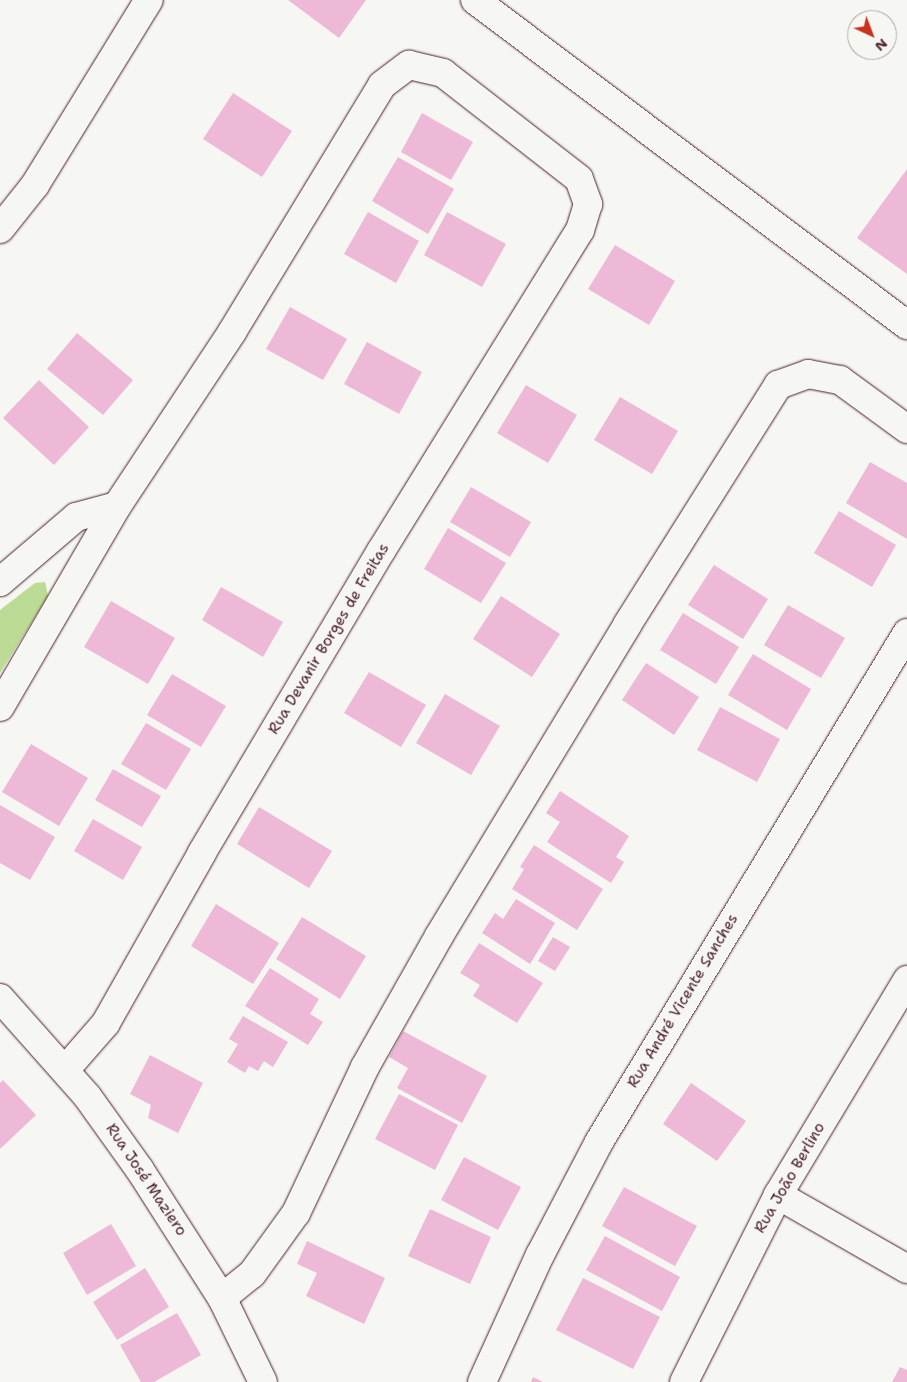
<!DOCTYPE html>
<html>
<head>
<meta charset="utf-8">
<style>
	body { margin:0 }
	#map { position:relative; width:907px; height:1382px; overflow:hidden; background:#f6f6f2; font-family:"Shantell Sans",sans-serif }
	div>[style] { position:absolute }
	.green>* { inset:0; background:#bcdb94 }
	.building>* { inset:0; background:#edb9d6 }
	.roads { filter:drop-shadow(0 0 1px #4a1f2b) drop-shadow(0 0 1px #4a1f2b) }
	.minor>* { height:28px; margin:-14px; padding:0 14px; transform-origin:14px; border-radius:14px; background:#f6f6f2 }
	span { translate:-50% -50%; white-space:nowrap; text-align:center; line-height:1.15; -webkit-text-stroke:4.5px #f6f6f2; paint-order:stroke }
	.street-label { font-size:15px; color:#4a1f2b }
	.north { position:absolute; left:847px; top:10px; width:50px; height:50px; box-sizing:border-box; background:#f6f6f2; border:1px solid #b1a0a2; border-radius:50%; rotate:137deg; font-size:14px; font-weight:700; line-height:20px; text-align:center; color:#4a1f2b }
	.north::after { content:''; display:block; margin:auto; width:18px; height:22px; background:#c8321e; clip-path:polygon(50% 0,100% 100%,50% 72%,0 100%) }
</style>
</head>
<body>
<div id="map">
	<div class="green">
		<i style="clip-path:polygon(45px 582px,48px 596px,0 673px,0 610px,35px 583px)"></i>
	</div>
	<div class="building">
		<i style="clip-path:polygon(288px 0,366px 0,339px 38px)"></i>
		<i style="clip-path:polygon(233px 93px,292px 131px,262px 177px,203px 139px)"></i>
		<i style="clip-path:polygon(422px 113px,473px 142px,451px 180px,401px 152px)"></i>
		<i style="clip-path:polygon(398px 157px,454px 189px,428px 234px,372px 201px)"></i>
		<i style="clip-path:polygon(907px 169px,907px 274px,857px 238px)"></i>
		<i style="clip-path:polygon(368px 212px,419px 241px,396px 283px,344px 254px)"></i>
		<i style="clip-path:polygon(447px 212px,506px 244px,482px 287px,424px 255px)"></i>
		<i style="clip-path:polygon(615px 245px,675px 281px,649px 325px,588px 289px)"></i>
		<i style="clip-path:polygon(290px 307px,347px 339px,323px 380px,266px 349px)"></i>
		<i style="clip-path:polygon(77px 333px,133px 380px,103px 415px,47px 369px)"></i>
		<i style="clip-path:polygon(367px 342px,422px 372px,399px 414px,344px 384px)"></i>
		<i style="clip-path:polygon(39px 380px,89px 427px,54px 465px,3px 418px)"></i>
		<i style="clip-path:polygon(526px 385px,577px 415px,548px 463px,497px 433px)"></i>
		<i style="clip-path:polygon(620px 397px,678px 431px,652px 474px,594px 440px)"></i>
		<i style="clip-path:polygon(870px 462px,907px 483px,907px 539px,846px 503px)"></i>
		<i style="clip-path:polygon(471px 487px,531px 522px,510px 557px,450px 522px)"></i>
		<i style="clip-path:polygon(839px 511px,896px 545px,872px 587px,814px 553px)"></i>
		<i style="clip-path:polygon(448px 528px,506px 563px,481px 603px,424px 569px)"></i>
		<i style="clip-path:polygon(714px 565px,768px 599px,743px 639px,688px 605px)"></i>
		<i style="clip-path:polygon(221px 587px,283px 622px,263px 657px,202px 620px)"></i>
		<i style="clip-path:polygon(501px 596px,560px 634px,532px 677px,473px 639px)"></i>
		<i style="clip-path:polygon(111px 601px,175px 638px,148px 684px,84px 647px)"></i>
		<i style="clip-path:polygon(788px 605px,845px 638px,821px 678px,764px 645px)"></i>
		<i style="clip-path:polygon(683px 613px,739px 647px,716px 684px,660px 650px)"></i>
		<i style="clip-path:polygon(753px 654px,811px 689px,787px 730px,728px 695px)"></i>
		<i style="clip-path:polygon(646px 663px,699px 697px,674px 735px,622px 700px)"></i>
		<i style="clip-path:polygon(369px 672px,426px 705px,401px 747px,344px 713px)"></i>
		<i style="clip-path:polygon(172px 674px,226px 706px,201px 747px,147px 715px)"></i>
		<i style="clip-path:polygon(445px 694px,500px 726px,471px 775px,416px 743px)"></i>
		<i style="clip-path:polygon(720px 707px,780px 739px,757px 782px,697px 750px)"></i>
		<i style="clip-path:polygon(146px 723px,191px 749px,166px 790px,121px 764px)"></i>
		<i style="clip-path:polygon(31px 744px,88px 778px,59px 826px,2px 792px)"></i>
		<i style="clip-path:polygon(113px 769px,161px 796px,142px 827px,95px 800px)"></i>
		<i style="clip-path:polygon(560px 791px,629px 836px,616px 857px,624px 862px,611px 883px,547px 842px,560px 822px,546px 813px)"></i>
		<i style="clip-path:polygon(0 805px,55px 837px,30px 880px,0 863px)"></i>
		<i style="clip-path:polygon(259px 807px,332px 851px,309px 888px,237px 844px)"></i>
		<i style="clip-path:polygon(93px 819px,142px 847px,123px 880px,74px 851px)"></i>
		<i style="clip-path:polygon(534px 845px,603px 889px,577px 930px,512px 889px,524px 869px,520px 867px)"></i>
		<i style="clip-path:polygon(516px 899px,555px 923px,530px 964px,482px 933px,495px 913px,503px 919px)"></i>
		<i style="clip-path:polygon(216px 904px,279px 943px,253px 984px,191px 946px)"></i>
		<i style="clip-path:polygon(302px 917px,366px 956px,340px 999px,276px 959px)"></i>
		<i style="clip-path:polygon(553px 937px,570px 947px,555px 971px,538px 961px)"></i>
		<i style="clip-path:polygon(479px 943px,543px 983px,517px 1023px,473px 996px,480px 985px,460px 973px)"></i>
		<i style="clip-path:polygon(270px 968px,319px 999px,310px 1014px,323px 1022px,308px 1045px,245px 1006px)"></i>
		<i style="clip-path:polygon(243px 1016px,288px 1042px,273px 1067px,264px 1061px,258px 1071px,249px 1066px,245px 1073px,227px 1062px,238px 1044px,229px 1039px)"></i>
		<i style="clip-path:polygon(403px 1031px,487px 1076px,462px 1123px,397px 1088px,408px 1068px,389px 1057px)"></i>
		<i style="clip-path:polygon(150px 1055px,203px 1083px,178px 1133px,148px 1118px,151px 1105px,130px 1094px)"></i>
		<i style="clip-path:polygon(3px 1080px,36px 1115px,0 1149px,0 1083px)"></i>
		<i style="clip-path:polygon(691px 1083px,746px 1121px,717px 1161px,663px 1124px)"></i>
		<i style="clip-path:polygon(399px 1094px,458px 1125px,435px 1170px,375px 1139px)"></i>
		<i style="clip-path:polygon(464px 1157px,521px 1187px,498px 1230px,441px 1200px)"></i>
		<i style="clip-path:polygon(624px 1187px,697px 1226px,675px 1266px,602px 1226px)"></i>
		<i style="clip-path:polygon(430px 1209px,491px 1237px,470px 1284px,408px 1256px)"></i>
		<i style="clip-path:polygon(111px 1224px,136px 1266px,87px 1295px,63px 1253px)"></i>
		<i style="clip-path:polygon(605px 1236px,680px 1277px,662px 1311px,586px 1270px)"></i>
		<i style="clip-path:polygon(307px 1241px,385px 1278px,364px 1324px,306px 1296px,317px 1273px,297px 1264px)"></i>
		<i style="clip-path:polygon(145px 1268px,169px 1307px,117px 1340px,93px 1302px)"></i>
		<i style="clip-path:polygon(583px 1278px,660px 1317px,633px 1369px,556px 1330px)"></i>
		<i style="clip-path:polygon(177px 1313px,201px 1355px,154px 1382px,141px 1382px,120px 1345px)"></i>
		<i style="clip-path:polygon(900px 1367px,907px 1370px,907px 1382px,892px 1382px)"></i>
		<i style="clip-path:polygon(533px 1377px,543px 1382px,531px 1382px)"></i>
	</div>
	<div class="roads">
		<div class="minor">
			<i style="left:475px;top:0;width:541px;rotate:36.95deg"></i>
			<i style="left:0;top:229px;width:56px;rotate:-51.5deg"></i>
			<i style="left:35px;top:185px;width:217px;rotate:-58.4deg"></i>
			<i style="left:0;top:582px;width:100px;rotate:-40.5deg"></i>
			<i style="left:76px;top:517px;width:42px;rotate:-15deg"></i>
			<i style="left:0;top:707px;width:233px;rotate:-59.8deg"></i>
			<i style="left:117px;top:506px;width:209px;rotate:-56.5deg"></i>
			<i style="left:232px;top:332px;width:289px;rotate:-58.7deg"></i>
			<i style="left:382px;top:85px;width:34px;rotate:-37deg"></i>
			<i style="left:409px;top:65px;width:35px;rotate:13deg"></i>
			<i style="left:443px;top:73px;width:172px;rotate:37.9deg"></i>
			<i style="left:579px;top:179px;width:27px;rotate:70deg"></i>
			<i style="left:588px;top:204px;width:27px;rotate:107deg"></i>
			<i style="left:580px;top:230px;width:378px;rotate:121.8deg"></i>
			<i style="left:381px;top:551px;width:351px;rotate:120.7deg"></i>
			<i style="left:202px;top:853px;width:195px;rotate:119.5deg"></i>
			<i style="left:106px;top:1023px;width:62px;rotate:131.1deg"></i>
			<i style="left:0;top:998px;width:131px;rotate:48.4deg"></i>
			<i style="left:87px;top:1096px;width:91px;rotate:54.4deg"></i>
			<i style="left:140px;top:1170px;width:152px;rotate:57.4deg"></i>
			<i style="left:222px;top:1298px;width:93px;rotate:64deg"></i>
			<i style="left:778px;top:1195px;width:149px;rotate:29.8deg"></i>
			<i style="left:222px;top:1298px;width:38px;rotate:-39deg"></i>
			<i style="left:252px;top:1274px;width:75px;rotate:-54.2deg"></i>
			<i style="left:296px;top:1213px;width:161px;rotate:-64.7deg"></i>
			<i style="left:365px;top:1067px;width:150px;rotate:-60.5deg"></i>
			<i style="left:439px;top:936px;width:363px;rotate:-58.8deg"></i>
			<i style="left:627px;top:625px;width:284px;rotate:-57.8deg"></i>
			<i style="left:778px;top:385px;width:32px;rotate:-20deg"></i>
			<i style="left:808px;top:374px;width:33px;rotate:11deg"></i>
			<i style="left:840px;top:380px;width:83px;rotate:36.2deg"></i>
			<i style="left:482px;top:1382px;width:140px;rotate:-65.5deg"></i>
			<i style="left:540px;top:1255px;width:127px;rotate:-62.4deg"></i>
			<i style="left:599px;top:1142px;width:595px;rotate:-58.82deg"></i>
			<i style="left:684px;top:1382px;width:209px;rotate:-63.3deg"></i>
			<i style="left:778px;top:1195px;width:251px;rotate:-59deg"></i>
		</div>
	</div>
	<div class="street-label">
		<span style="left:329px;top:639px;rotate:-59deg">Rua Devanir Borges de Freitas</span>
		<span style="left:683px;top:1001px;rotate:-59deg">Rua André Vicente Sanches</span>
		<span style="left:790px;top:1178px;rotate:-60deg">Rua João Berlino</span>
		<span style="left:146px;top:1180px;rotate:56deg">Rua José Maziero</span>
	</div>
	<div class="north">N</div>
</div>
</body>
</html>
